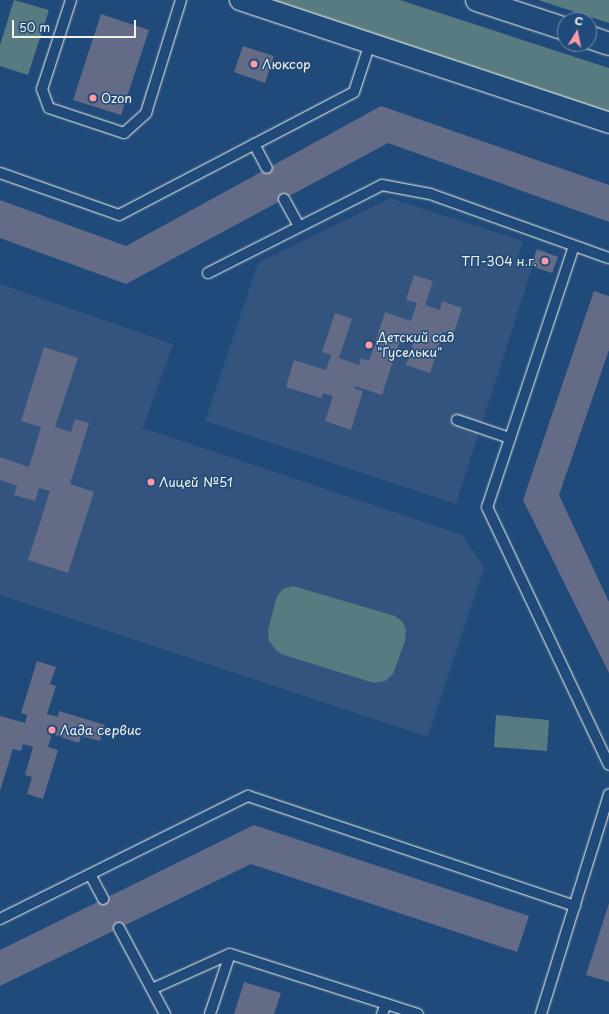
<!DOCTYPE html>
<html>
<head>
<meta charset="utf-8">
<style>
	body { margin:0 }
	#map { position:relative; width:609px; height:1014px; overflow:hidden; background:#1f4a7a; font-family:"Playpen Sans",sans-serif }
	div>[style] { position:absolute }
	.built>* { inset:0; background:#33547e }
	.green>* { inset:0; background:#577b80 }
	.building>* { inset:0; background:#636b87 }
	.roads { filter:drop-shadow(0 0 1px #f4f1e8) drop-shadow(0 0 1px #f4f1e8) }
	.lane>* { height:10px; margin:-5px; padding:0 5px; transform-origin:5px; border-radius:5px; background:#1f4a7a }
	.street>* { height:20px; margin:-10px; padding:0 10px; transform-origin:10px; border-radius:10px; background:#1f4a7a }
	.secondary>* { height:22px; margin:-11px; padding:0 11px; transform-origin:11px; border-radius:11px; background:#1f4a7a }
	.dots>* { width:11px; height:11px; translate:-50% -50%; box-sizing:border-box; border:2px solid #1f4a7a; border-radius:50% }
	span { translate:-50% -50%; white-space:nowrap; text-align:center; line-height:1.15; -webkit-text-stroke:3px #1f4a7a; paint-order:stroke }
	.poi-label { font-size:13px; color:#f4f1e8 }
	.left { translate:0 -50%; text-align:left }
	.right { translate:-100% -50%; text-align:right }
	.north { position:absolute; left:557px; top:12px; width:40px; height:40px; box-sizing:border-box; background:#1f4a7a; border:1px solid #748da6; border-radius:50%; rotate:10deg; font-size:11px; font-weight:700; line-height:16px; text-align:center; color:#f4f1e8 }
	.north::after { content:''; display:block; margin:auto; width:14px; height:18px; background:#ff9aa2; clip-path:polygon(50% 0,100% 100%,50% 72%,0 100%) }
	.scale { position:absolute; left:12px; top:20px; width:124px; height:18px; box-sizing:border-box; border:2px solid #f4f1e8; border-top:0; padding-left:5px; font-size:12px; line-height:14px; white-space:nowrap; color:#f4f1e8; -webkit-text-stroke:3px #1f4a7a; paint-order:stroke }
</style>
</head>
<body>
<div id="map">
	<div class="built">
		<i style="clip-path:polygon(390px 198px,523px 241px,516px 263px,532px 268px,456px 504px,205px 421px,258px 263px)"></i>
		<i style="clip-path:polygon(0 284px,173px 344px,143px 428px,463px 535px,484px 568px,428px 737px,0 595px)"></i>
	</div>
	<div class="green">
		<i style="clip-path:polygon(14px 0,49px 10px,28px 75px,0 66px,0 45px)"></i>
		<i style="clip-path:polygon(265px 0,400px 0,609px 68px,609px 113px)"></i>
		<i style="clip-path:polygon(538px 0,609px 0,609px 23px)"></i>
		<i style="clip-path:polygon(293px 586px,395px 616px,403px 622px,406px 631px,405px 641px,393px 674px,385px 681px,374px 683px,281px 654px,275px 649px,269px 641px,268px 630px,277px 596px,283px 589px)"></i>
		<i style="clip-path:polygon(496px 715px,549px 720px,547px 751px,494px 747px)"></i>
	</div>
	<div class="building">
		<i style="clip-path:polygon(101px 14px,149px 30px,121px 115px,73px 100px)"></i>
		<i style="clip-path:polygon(243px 46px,274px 56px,265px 83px,234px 72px)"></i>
		<i style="clip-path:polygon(381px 106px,609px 185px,609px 222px,388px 143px,126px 284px,0 238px,0 200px,126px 246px)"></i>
		<i style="clip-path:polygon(537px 249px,558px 257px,552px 273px,531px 266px)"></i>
		<i style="clip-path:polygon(414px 275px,433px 281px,425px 305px,440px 310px,442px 301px,462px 308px,453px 335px,443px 332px,430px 373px,406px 365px,414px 340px,406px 337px,403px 345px,399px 343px,382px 395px,355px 386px,355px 389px,363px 391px,351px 430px,325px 421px,333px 396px,323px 393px,321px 398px,286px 387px,294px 360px,326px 370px,331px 355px,322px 352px,335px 313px,352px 319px,339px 358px,359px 365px,361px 358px,369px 361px,385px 312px,411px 321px,417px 303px,406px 300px)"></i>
		<i style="clip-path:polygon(594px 291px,609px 296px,609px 350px,559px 495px,609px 602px,609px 673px,523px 500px)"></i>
		<i style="clip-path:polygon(44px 347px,78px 358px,55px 427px,71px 432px,75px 419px,89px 423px,70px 484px,94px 492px,68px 573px,28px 560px,50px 491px,39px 488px,35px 501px,14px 495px,17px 486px,0 480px,0 457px,29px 467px,41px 427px,21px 421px)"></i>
		<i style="clip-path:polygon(37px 661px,56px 667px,50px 684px,56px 686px,47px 714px,58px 717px,59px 711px,105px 725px,100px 741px,81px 736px,79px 743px,52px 734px,48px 747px,58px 750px,43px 799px,27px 794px,32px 777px,25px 775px,33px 747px,23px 744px,21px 751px,13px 749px,0 791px,0 716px,25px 723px,27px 715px,21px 713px)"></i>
		<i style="clip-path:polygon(254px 825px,529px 916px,517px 952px,251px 864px,0 986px,0 950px)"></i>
		<i style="clip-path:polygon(609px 903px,609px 982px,586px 975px)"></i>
		<i style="clip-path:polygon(244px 982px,281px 993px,274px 1014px,234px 1014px)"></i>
	</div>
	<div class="roads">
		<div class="lane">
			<i style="left:71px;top:0;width:94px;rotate:108deg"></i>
			<i style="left:42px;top:89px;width:20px;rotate:70deg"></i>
			<i style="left:49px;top:108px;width:79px;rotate:18.4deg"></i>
			<i style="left:124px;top:133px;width:30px;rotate:-42deg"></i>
			<i style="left:146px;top:113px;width:118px;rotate:-72.8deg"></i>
			<i style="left:254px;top:144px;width:27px;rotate:62deg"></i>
			<i style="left:0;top:173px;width:126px;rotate:19.4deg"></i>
			<i style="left:119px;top:215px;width:265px;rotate:-27.6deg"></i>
			<i style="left:354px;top:92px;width:52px;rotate:-71.9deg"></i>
			<i style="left:284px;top:199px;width:31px;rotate:61deg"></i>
			<i style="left:574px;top:246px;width:275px;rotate:108.4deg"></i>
			<i style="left:487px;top:507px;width:285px;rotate:64.7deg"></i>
			<i style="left:208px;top:273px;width:195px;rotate:-26.8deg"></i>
			<i style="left:382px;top:185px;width:49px;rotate:10.6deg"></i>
			<i style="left:430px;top:194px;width:190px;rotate:19.7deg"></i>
			<i style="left:457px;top:420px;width:56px;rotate:18.8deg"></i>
			<i style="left:91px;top:876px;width:26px;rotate:62deg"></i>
			<i style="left:0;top:919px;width:277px;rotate:-26.4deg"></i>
			<i style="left:248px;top:796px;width:345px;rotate:18.6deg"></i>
			<i style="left:119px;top:928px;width:98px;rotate:61.9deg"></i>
			<i style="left:152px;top:989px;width:85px;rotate:-24.2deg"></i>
			<i style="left:230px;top:954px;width:197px;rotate:17.7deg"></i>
			<i style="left:210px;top:1014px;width:63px;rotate:-71.6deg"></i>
			<i style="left:382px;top:1014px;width:11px;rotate:-68deg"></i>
			<i style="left:541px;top:1014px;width:230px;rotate:-72.8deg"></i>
		</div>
		<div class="street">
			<i style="left:240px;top:0;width:389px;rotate:18.4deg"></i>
		</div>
		<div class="secondary">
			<i style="left:477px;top:0;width:93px;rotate:18.2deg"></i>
			<i style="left:589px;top:37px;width:21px;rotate:19deg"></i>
		</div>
	</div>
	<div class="dots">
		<i style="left:254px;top:64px;background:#ff9aa2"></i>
		<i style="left:93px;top:98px;background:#ff9aa2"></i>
		<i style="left:545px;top:261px;background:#ff9aa2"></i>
		<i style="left:369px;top:345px;background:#ff9aa2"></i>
		<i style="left:151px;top:482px;background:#ff9aa2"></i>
		<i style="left:52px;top:730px;background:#ff9aa2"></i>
	</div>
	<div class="poi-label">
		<span class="left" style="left:262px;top:64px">Люксор</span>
		<span class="left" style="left:101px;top:98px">Ozon</span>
		<span class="right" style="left:537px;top:261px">ТП-304 н.г.</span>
		<span class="left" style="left:377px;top:345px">Детский сад<br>"Гусельки"</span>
		<span class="left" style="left:159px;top:482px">Лицей №51</span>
		<span class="left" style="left:60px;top:730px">Лада сервис</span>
	</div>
	<div class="north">С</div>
	<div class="scale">50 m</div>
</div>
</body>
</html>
